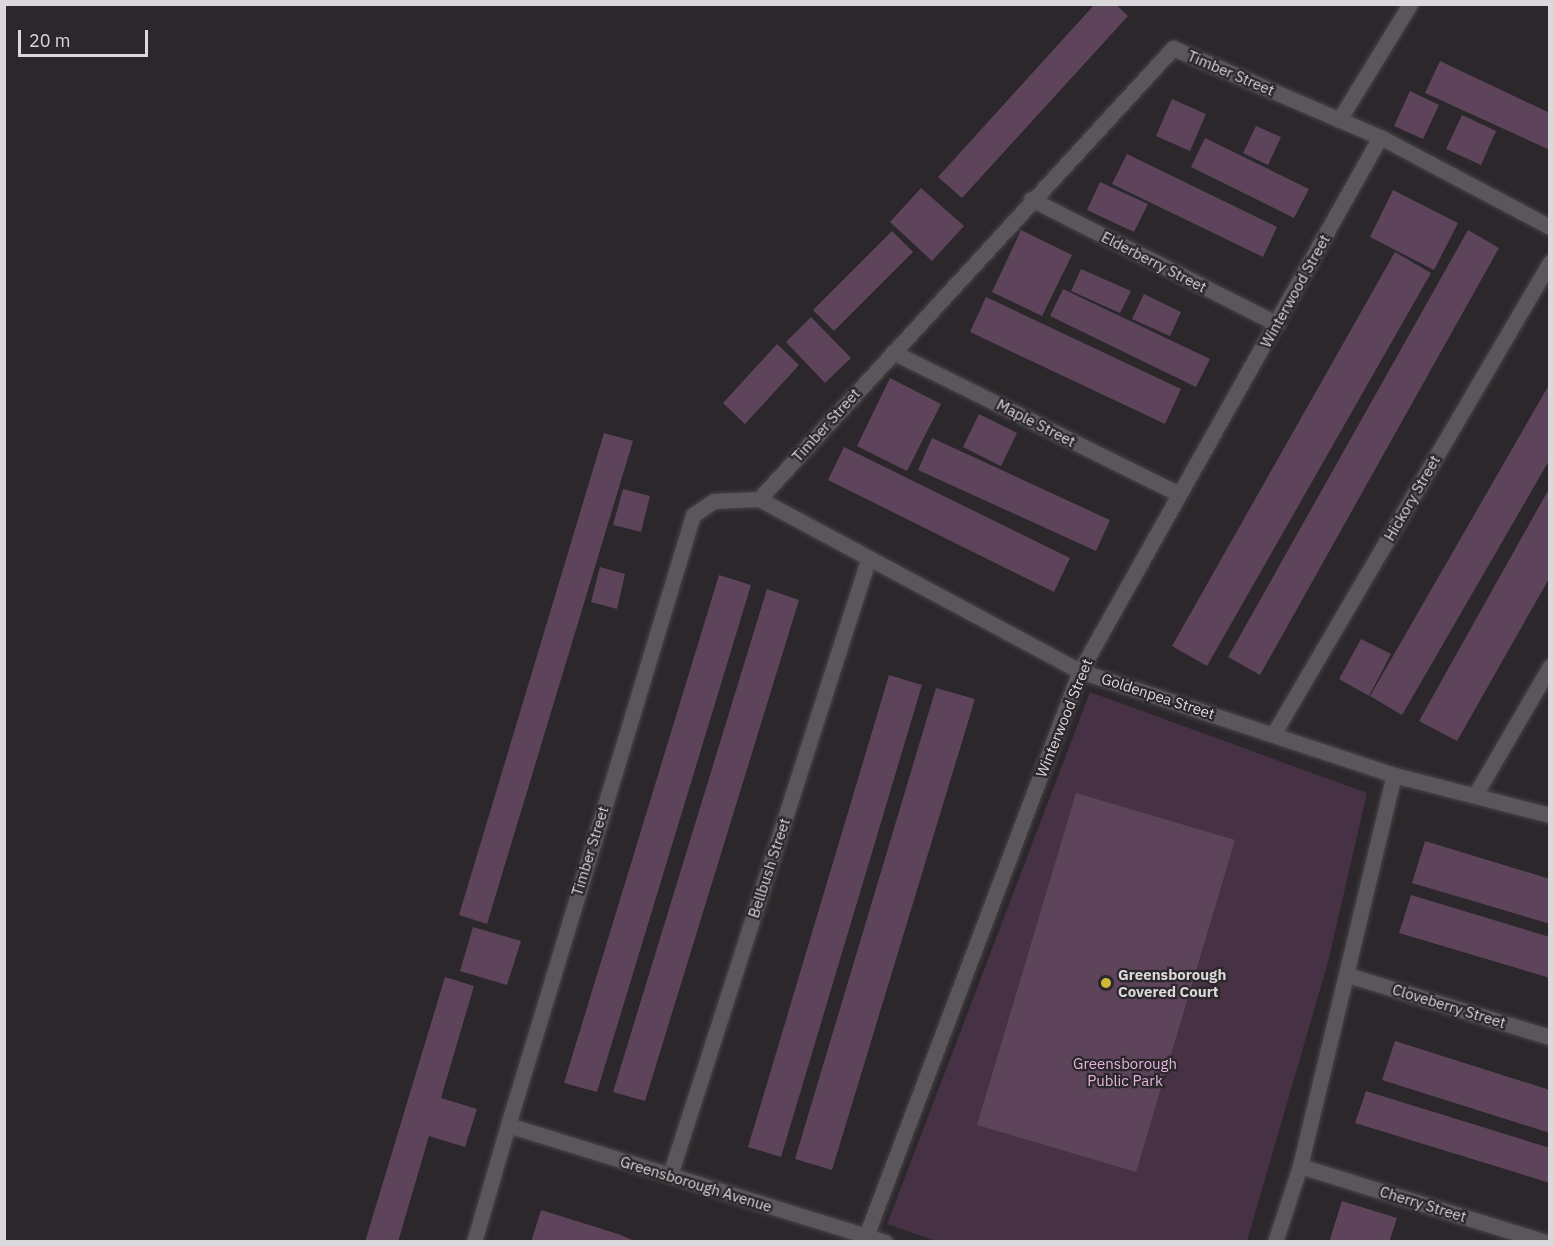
<!DOCTYPE html>
<html>
<head>
<meta charset="utf-8">
<style>
	body { margin:0 }
	#map { position:relative; width:1554px; height:1246px; overflow:hidden; background:#2b272b; font-family:"IBM Plex Sans",sans-serif }
	div>[style] { position:absolute }
	.green>* { inset:0; background:#463244 }
	.building>* { inset:0; background:#5d445b }
	.roads { filter:drop-shadow(0 0 2px #484447) drop-shadow(0 0 2px #484447) }
	.street>* { height:15px; margin:-7.5px; padding:0 7.5px; transform-origin:7.5px; border-radius:7.5px; background:#5b565b }
	.secondary>* { height:15px; margin:-7.5px; padding:0 7.5px; transform-origin:7.5px; border-radius:7.5px; background:#5b565b }
	.dots>* { width:16px; height:16px; translate:-50% -50%; box-sizing:border-box; border:3px solid #2b272b; border-radius:50% }
	span { translate:-50% -50%; white-space:nowrap; text-align:center; line-height:1.15; -webkit-text-stroke:4.5px #2b272b; paint-order:stroke }
	.street-label { font-size:15px; color:#dbd8db }
	.poi-label { font-size:15px; color:#dbd8db; font-weight:700 }
	.left { translate:0 -50%; text-align:left }
	.park-label { font-size:15px; color:#e4b4df }
	.frame { position:absolute; inset:0; border:6px solid #dbd8db; pointer-events:none }
	.scale { position:absolute; left:18px; top:30px; width:130px; height:27px; box-sizing:border-box; border:3px solid #dbd8db; border-top:0; padding-left:8px; font-size:18px; line-height:21px; white-space:nowrap; color:#dbd8db; -webkit-text-stroke:4px #2b272b; paint-order:stroke }
</style>
</head>
<body>
<div id="map">
	<div class="green">
		<i style="clip-path:polygon(1090px 692px,1367px 793px,1328px 962px,1247px 1241px,936px 1241px,887px 1224px)"></i>
	</div>
	<div class="building">
		<i style="clip-path:polygon(1095px 4px,1115px 4px,1128px 16px,962px 198px,938px 177px)"></i>
		<i style="clip-path:polygon(1440px 61px,1550px 113px,1550px 150px,1425px 93px)"></i>
		<i style="clip-path:polygon(1410px 91px,1439px 105px,1423px 139px,1394px 126px)"></i>
		<i style="clip-path:polygon(1172px 99px,1206px 114px,1190px 151px,1156px 136px)"></i>
		<i style="clip-path:polygon(1462px 115px,1496px 131px,1481px 165px,1446px 149px)"></i>
		<i style="clip-path:polygon(1256px 126px,1281px 137px,1268px 165px,1243px 153px)"></i>
		<i style="clip-path:polygon(1205px 138px,1309px 189px,1294px 218px,1191px 167px)"></i>
		<i style="clip-path:polygon(1127px 154px,1277px 227px,1263px 257px,1112px 184px)"></i>
		<i style="clip-path:polygon(1100px 182px,1148px 204px,1134px 232px,1087px 210px)"></i>
		<i style="clip-path:polygon(921px 188px,964px 226px,932px 261px,890px 222px)"></i>
		<i style="clip-path:polygon(1393px 190px,1458px 223px,1434px 270px,1370px 237px)"></i>
		<i style="clip-path:polygon(1021px 230px,1072px 255px,1042px 316px,992px 292px)"></i>
		<i style="clip-path:polygon(1468px 230px,1499px 248px,1260px 675px,1228px 657px)"></i>
		<i style="clip-path:polygon(892px 231px,913px 252px,834px 331px,813px 310px)"></i>
		<i style="clip-path:polygon(1395px 252px,1431px 273px,1207px 666px,1172px 646px)"></i>
		<i style="clip-path:polygon(1081px 269px,1131px 291px,1120px 313px,1071px 291px)"></i>
		<i style="clip-path:polygon(1063px 289px,1210px 359px,1196px 387px,1050px 316px)"></i>
		<i style="clip-path:polygon(1144px 294px,1181px 312px,1170px 336px,1132px 319px)"></i>
		<i style="clip-path:polygon(986px 297px,1181px 389px,1165px 424px,970px 332px)"></i>
		<i style="clip-path:polygon(811px 317px,851px 358px,825px 383px,786px 342px)"></i>
		<i style="clip-path:polygon(777px 344px,799px 365px,745px 424px,723px 403px)"></i>
		<i style="clip-path:polygon(890px 378px,941px 404px,907px 471px,857px 446px)"></i>
		<i style="clip-path:polygon(1550px 383px,1550px 459px,1402px 715px,1370px 696px)"></i>
		<i style="clip-path:polygon(979px 414px,1017px 433px,1001px 466px,963px 447px)"></i>
		<i style="clip-path:polygon(604px 433px,633px 441px,487px 924px,459px 915px)"></i>
		<i style="clip-path:polygon(932px 438px,1110px 520px,1096px 551px,918px 470px)"></i>
		<i style="clip-path:polygon(844px 447px,1070px 558px,1054px 592px,828px 480px)"></i>
		<i style="clip-path:polygon(1550px 487px,1550px 577px,1457px 741px,1419px 721px)"></i>
		<i style="clip-path:polygon(623px 489px,650px 496px,641px 532px,613px 525px)"></i>
		<i style="clip-path:polygon(600px 567px,625px 574px,617px 609px,591px 602px)"></i>
		<i style="clip-path:polygon(719px 575px,751px 585px,597px 1092px,564px 1083px)"></i>
		<i style="clip-path:polygon(767px 589px,799px 600px,645px 1101px,613px 1092px)"></i>
		<i style="clip-path:polygon(1361px 639px,1391px 654px,1369px 696px,1339px 679px)"></i>
		<i style="clip-path:polygon(889px 675px,922px 685px,781px 1157px,748px 1147px)"></i>
		<i style="clip-path:polygon(936px 688px,975px 699px,832px 1170px,795px 1159px)"></i>
		<i style="clip-path:polygon(1076px 793px,1235px 840px,1136px 1172px,977px 1125px)"></i>
		<i style="clip-path:polygon(1425px 841px,1550px 879px,1550px 924px,1412px 883px)"></i>
		<i style="clip-path:polygon(1411px 895px,1550px 937px,1550px 978px,1399px 933px)"></i>
		<i style="clip-path:polygon(473px 927px,521px 941px,507px 985px,460px 971px)"></i>
		<i style="clip-path:polygon(445px 977px,474px 986px,441px 1098px,477px 1109px,465px 1147px,429px 1136px,398px 1242px,365px 1242px)"></i>
		<i style="clip-path:polygon(1395px 1041px,1550px 1090px,1550px 1133px,1382px 1080px)"></i>
		<i style="clip-path:polygon(1366px 1091px,1550px 1148px,1550px 1183px,1355px 1123px)"></i>
		<i style="clip-path:polygon(1342px 1201px,1397px 1218px,1389px 1242px,1329px 1242px)"></i>
		<i style="clip-path:polygon(541px 1210px,618px 1234px,637px 1242px,531px 1242px)"></i>
	</div>
	<div class="roads">
		<div class="street">
			<i style="left:1031px;top:199px;width:276px;rotate:26.9deg"></i>
			<i style="left:893px;top:352px;width:319px;rotate:26.4deg"></i>
			<i style="left:759px;top:499px;width:364px;rotate:28.2deg"></i>
			<i style="left:1080px;top:671px;width:331px;rotate:18.3deg"></i>
			<i style="left:1394px;top:775px;width:161px;rotate:14.4deg"></i>
			<i style="left:1274px;top:733px;width:546px;rotate:-59.63deg"></i>
			<i style="left:1475px;top:795px;width:149px;rotate:-59.8deg"></i>
			<i style="left:1348px;top:975px;width:211px;rotate:17.1deg"></i>
			<i style="left:508px;top:1125px;width:637px;rotate:-73.13deg"></i>
			<i style="left:693px;top:515px;width:25px;rotate:-34deg"></i>
			<i style="left:714px;top:501px;width:45px;rotate:-2.5deg"></i>
			<i style="left:759px;top:499px;width:612px;rotate:-47.45deg"></i>
			<i style="left:1173px;top:48px;width:225px;rotate:23.3deg"></i>
			<i style="left:1380px;top:137px;width:192px;rotate:27.9deg"></i>
			<i style="left:1300px;top:1166px;width:257px;rotate:17.2deg"></i>
			<i style="left:670px;top:1175px;width:646px;rotate:-72.15deg"></i>
			<i style="left:866px;top:1236px;width:20px;rotate:18deg"></i>
			<i style="left:1275px;top:1242px;width:80px;rotate:-71.8deg"></i>
			<i style="left:1300px;top:1166px;width:402px;rotate:-76.5deg"></i>
		</div>
		<div class="secondary">
			<i style="left:1339px;top:120px;width:136px;rotate:-58.5deg"></i>
			<i style="left:474px;top:1242px;width:122px;rotate:-73.8deg"></i>
			<i style="left:508px;top:1125px;width:375px;rotate:17.2deg"></i>
			<i style="left:866px;top:1236px;width:604px;rotate:-69.26deg"></i>
			<i style="left:1080px;top:671px;width:612px;rotate:-60.67deg"></i>
		</div>
	</div>
	<div class="dots">
		<i style="left:1106px;top:983px;background:#ceb938"></i>
	</div>
	<div class="street-label">
		<span style="left:1231px;top:73px;rotate:23deg">Timber Street</span>
		<span style="left:1154px;top:262px;rotate:27deg">Elderberry Street</span>
		<span style="left:1295px;top:291px;rotate:-61deg">Winterwood Street</span>
		<span style="left:1036px;top:423px;rotate:27deg">Maple Street</span>
		<span style="left:826px;top:425px;rotate:-48deg">Timber Street</span>
		<span style="left:1412px;top:498px;rotate:-60deg">Hickory Street</span>
		<span style="left:1158px;top:696px;rotate:18deg">Goldenpea Street</span>
		<span style="left:1064px;top:718px;rotate:-68deg">Winterwood Street</span>
		<span style="left:590px;top:851px;rotate:-73deg">Timber Street</span>
		<span style="left:769px;top:868px;rotate:-72deg">Bellbush Street</span>
		<span style="left:1449px;top:1006px;rotate:17deg">Cloveberry Street</span>
		<span style="left:696px;top:1184px;rotate:17deg">Greensborough Avenue</span>
		<span style="left:1423px;top:1204px;rotate:17deg">Cherry Street</span>
	</div>
	<div class="poi-label">
		<span class="left" style="left:1118px;top:983px">Greensborough<br>Covered Court</span>
	</div>
	<div class="park-label">
		<span style="left:1125px;top:1072px">Greensborough<br>Public Park</span>
	</div>
	<div class="frame"></div>
	<div class="scale">20 m</div>
</div>
</body>
</html>
